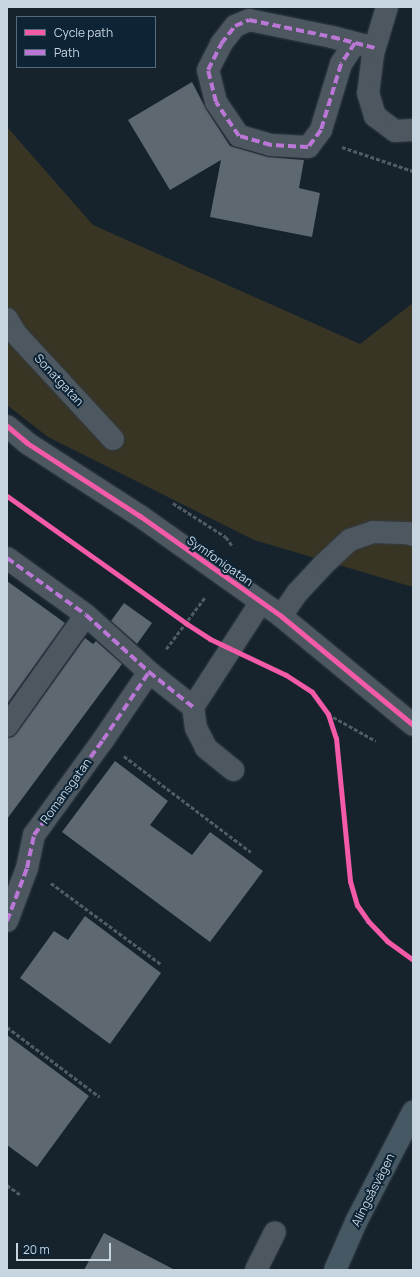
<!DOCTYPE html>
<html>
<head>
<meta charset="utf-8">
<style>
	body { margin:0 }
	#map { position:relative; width:420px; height:1277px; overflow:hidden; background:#16232d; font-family:Manrope,sans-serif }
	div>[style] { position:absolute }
	.green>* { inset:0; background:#383524 }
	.building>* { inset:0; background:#5e6871 }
	.path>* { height:2.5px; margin-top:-1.25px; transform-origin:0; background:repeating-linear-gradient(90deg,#525b63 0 4px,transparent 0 6px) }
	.roads { filter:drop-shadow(0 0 1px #343d46) drop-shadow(0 0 1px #343d46) }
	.minor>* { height:22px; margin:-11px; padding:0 11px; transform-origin:11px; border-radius:11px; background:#4d575f }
	.major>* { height:22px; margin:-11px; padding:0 11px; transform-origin:11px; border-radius:11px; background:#465863 }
	.quiet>* { height:4px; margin-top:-2px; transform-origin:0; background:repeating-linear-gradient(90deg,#ba77d6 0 8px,transparent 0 12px) }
	.cycleway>* { height:5px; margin:-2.5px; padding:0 2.5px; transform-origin:2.5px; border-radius:2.5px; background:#f35aa7 }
	span { translate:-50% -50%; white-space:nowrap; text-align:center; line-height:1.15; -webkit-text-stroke:4px #0d2436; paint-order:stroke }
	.street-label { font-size:12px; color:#c7d5e1 }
	.frame { position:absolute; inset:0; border:8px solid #c7d5e1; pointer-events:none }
	.legend { position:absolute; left:16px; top:16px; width:140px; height:52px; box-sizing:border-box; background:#0d2436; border:1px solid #576b7a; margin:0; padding:5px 7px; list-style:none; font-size:12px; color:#c7d5e1 }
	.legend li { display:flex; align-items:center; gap:8px; height:20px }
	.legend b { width:20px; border:1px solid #576b7a }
	.scale { position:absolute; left:16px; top:1243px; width:95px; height:18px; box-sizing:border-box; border:2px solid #c7d5e1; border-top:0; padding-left:5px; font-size:12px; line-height:14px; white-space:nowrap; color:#c7d5e1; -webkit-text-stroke:3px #0d2436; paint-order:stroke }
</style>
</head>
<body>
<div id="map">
	<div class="green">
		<i style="clip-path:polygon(7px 127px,93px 225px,360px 344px,413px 303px,413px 587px,254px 540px,48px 437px,7px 405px)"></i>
	</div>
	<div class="building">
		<i style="clip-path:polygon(192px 82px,206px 109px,230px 146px,268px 157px,304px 160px,299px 188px,320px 193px,312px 237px,210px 217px,221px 160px,170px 190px,128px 120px)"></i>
		<i style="clip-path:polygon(7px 581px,65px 623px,7px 704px)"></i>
		<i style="clip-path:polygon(124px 603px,152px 623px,137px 644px,111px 621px)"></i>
		<i style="clip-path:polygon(85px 638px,93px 644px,96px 641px,122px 664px,7px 819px,7px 738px,13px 737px,17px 733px)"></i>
		<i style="clip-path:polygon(115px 761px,168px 801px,150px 825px,192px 855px,210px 832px,263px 871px,210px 942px,62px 832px)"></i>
		<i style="clip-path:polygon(85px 916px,161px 973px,110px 1044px,20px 978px,54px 931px,68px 940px)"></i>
		<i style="clip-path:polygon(7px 1035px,89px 1096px,37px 1167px,7px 1145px)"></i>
		<i style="clip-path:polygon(104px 1233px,175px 1270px,84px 1270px)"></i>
	</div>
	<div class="path">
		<i style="left:342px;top:147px;width:75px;rotate:18.7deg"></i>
		<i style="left:173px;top:503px;width:63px;rotate:32.7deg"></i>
		<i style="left:226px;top:537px;width:12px;rotate:55deg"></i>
		<i style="left:166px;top:649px;width:66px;rotate:-53deg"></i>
		<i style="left:328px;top:714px;width:55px;rotate:29.4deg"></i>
		<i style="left:124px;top:756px;width:159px;rotate:37.1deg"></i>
		<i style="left:51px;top:883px;width:137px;rotate:36.4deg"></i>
		<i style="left:7px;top:1027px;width:116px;rotate:37deg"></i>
		<i style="left:7px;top:1185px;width:17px;rotate:36deg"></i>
	</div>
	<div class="roads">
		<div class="minor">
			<i style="left:387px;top:7px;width:49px;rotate:106.6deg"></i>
			<i style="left:373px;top:54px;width:39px;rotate:97deg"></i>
			<i style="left:368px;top:93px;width:24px;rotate:73deg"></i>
			<i style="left:375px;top:116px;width:25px;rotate:37deg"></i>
			<i style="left:395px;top:131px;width:18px;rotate:-3deg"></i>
			<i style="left:355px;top:43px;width:25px;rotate:124deg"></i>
			<i style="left:341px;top:64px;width:69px;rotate:106.9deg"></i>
			<i style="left:321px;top:130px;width:21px;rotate:127deg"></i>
			<i style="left:308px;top:147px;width:37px;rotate:-177deg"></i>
			<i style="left:271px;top:145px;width:33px;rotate:-164deg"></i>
			<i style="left:239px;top:136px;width:41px;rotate:-124.1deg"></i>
			<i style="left:216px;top:102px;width:33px;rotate:-104deg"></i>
			<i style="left:208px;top:70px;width:29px;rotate:-63deg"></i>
			<i style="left:221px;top:44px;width:23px;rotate:-52deg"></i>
			<i style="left:235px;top:26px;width:15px;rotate:-23deg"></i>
			<i style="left:249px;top:20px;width:85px;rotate:11.6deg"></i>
			<i style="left:332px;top:37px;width:44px;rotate:14.3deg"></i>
			<i style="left:7px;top:319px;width:17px;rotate:59deg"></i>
			<i style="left:16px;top:334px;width:143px;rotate:47.3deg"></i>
			<i style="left:7px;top:426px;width:26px;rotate:40deg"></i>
			<i style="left:27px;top:443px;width:135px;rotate:32.9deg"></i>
			<i style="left:140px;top:516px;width:173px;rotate:35.3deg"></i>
			<i style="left:281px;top:616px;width:171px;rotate:39.5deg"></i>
			<i style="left:7px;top:558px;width:97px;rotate:35.8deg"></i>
			<i style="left:86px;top:615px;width:85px;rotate:42.1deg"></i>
			<i style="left:149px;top:672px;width:56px;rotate:38.5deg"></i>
			<i style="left:281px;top:616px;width:28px;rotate:-55deg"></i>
			<i style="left:297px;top:593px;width:38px;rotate:-47deg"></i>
			<i style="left:323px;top:565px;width:37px;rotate:-43deg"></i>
			<i style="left:350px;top:540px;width:24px;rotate:-19deg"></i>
			<i style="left:373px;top:532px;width:34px;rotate:2deg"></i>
			<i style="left:407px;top:533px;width:6px;rotate:18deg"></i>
			<i style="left:193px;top:707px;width:125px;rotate:-57.1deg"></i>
			<i style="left:193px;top:707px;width:21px;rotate:82deg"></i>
			<i style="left:196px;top:728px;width:22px;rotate:63deg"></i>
			<i style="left:206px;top:748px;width:35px;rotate:39deg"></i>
			<i style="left:7px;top:726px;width:136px;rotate:-54.6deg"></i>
			<i style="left:7px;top:921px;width:57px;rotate:-69.3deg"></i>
			<i style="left:27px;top:868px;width:34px;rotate:-78deg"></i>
			<i style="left:34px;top:835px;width:117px;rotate:-54deg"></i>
			<i style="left:103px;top:740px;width:82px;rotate:-55.9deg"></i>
			<i style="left:256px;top:1270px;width:42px;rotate:-63.4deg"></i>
		</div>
		<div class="major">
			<i style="left:335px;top:1270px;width:55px;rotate:-66.3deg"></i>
			<i style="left:357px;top:1220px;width:122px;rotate:-62.6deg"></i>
		</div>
	</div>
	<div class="quiet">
		<i style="left:355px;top:43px;width:25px;rotate:124deg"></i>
		<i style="left:341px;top:64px;width:69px;rotate:106.9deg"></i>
		<i style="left:321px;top:130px;width:21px;rotate:127deg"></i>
		<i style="left:308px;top:147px;width:37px;rotate:-177deg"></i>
		<i style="left:271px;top:145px;width:33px;rotate:-164deg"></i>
		<i style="left:239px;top:136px;width:41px;rotate:-124.1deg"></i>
		<i style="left:216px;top:102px;width:33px;rotate:-104deg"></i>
		<i style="left:208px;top:70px;width:29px;rotate:-63deg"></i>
		<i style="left:221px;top:44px;width:23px;rotate:-52deg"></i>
		<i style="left:235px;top:26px;width:15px;rotate:-23deg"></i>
		<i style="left:249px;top:20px;width:85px;rotate:11.6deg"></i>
		<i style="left:332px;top:37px;width:44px;rotate:14.3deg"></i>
		<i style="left:7px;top:558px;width:97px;rotate:35.8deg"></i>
		<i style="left:86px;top:615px;width:85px;rotate:42.1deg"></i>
		<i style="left:149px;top:672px;width:56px;rotate:38.5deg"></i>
		<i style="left:7px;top:921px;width:57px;rotate:-69.3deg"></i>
		<i style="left:27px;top:868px;width:34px;rotate:-78deg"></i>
		<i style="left:34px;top:835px;width:117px;rotate:-54deg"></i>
		<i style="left:103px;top:740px;width:82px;rotate:-55.9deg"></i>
	</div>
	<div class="cycleway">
		<i style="left:7px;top:426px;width:26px;rotate:40deg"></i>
		<i style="left:27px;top:443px;width:135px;rotate:32.9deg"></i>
		<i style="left:140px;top:516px;width:173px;rotate:35.3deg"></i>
		<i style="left:281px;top:616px;width:171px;rotate:39.5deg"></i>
		<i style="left:7px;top:496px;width:221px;rotate:35.4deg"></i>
		<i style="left:187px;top:624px;width:27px;rotate:33deg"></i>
		<i style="left:210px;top:639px;width:84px;rotate:25.3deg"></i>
		<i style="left:286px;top:675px;width:31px;rotate:33deg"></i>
		<i style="left:312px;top:692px;width:27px;rotate:54deg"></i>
		<i style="left:328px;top:714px;width:25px;rotate:72deg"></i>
		<i style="left:336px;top:738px;width:144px;rotate:84.4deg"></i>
		<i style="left:350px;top:881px;width:25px;rotate:74deg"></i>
		<i style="left:357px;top:905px;width:19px;rotate:55deg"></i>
		<i style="left:368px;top:921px;width:28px;rotate:46deg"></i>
		<i style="left:387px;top:941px;width:32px;rotate:36deg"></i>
	</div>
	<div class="street-label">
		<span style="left:59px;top:380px;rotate:47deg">Sonatgatan</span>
		<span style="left:220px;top:561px;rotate:35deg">Symfonigatan</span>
		<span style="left:66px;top:791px;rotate:-54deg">Romansgatan</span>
		<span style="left:373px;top:1190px;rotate:-63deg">Alingsåsvägen</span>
	</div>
	<div class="frame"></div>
	<ul class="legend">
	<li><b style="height:5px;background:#f35aa7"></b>Cycle path</li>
	<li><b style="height:5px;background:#ba77d6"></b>Path</li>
	</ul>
	<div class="scale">20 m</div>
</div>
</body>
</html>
